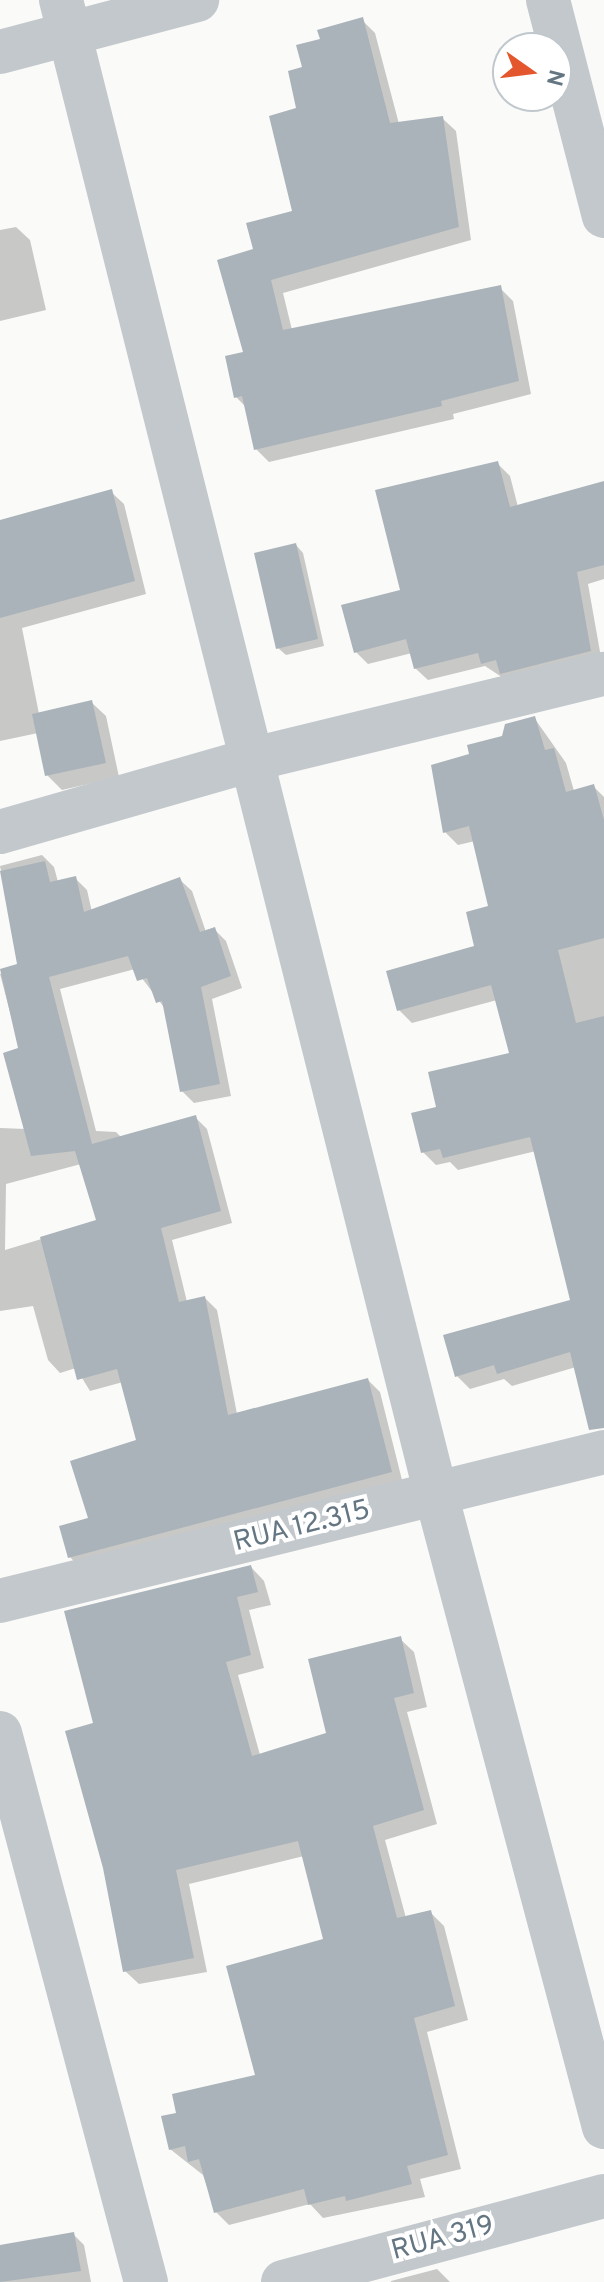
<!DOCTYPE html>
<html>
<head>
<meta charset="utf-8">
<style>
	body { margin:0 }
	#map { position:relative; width:604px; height:2282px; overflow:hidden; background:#fafaf8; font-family:Overpass,sans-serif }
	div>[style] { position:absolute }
	.shadow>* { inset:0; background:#0003 }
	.building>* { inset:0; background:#aab3b9 }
	.minor>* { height:44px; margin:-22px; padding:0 22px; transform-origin:22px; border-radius:22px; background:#c3c8cc }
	span { translate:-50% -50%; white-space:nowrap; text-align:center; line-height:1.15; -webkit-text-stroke:8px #fff; paint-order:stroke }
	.street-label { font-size:28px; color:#657683 }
	.north { position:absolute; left:492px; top:32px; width:80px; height:80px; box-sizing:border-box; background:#fff; border:2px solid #c1c8cd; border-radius:50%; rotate:104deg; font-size:22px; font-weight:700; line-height:32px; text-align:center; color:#657683 }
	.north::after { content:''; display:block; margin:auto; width:28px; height:36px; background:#e4572e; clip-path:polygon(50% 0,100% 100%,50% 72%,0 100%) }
</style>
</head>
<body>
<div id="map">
	<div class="shadow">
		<i style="clip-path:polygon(362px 20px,375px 33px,399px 124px,442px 118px,456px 131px,471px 240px,283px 293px,292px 330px,500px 288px,513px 301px,531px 394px,453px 414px,454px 419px,269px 462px,256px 449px,246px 407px,236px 397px,246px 353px,255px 251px,295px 212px,305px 69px,322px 40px)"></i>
		<i style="clip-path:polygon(16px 227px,30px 240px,46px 310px,0 321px,0 230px)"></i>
		<i style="clip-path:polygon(498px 464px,510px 476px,518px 507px,604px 483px,604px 579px,588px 584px,602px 663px,514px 685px,485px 666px,428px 680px,415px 668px,412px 653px,368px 664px,356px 652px,403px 591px,378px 491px)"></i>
		<i style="clip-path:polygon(111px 492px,124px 504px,146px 594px,22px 628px,39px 714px,91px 702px,106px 716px,119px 777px,62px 790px,47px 775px,38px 733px,0 741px,0 525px)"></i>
		<i style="clip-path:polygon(296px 545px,303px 553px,324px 646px,286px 655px,278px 648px)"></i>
		<i style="clip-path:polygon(535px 719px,566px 763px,574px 791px,593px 786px,604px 797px,604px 1397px,576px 1367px,512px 1386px,504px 1379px,470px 1389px,457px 1376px,573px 1301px,536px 1151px,458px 1170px,450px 1162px,436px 1165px,423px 1152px,438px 1108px,512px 1055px,497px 1000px,412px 1023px,399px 1010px,476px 948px,491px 907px,475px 841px,458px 845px,445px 832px,434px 766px,472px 756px)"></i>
		<i style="clip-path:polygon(evenodd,42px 855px,54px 867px,58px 882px,75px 878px,87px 890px,92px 912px,179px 879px,192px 891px,206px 932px,214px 929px,226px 941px,242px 988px,212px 999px,231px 1096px,194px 1103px,182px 1091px,166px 1010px,135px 969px,60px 989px,96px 1131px,116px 1132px,122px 1138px,195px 1117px,207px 1129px,232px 1223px,172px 1240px,187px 1302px,205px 1298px,217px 1310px,237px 1414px,368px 1380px,380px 1392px,403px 1484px,82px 1570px,70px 1557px,139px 1442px,123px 1382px,90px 1391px,76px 1368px,60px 1373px,48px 1360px,33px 1306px,0 1311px,0 1128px,26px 1129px,20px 1050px,0 974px,19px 966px,0 866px,42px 855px,81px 1164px,98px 1222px,5px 1250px,6px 1184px,81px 1164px)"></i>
		<i style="clip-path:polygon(251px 1567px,264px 1581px,271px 1605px,249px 1610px,264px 1668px,238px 1675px,260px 1755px,328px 1735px,400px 1639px,414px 1652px,427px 1707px,407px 1712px,437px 1824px,385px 1840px,406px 1918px,430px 1912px,444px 1926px,468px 2020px,427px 2032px,461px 2169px,420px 2179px,425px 2197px,323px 2218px,310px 2204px,229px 2225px,216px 2212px,203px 2175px,170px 2149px,178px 2114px,258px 2076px,325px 1941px,304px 1856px,189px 1884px,207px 1972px,139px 1984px,125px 1971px,96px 1725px)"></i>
		<i style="clip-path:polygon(73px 2234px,84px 2245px,91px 2282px,0 2282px,0 2248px)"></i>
		<i style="clip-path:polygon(437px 2269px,450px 2282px,391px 2282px,391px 2281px)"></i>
	</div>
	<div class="building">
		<i style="clip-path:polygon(363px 17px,390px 123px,443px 116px,459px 227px,271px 280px,283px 330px,501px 285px,519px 381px,441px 401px,442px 406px,254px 450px,242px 396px,234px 398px,225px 356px,243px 352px,217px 260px,253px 249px,246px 223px,292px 211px,269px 116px,296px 108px,288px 71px,302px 67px,296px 45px,320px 39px,317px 30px)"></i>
		<i style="clip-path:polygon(498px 461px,510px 507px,604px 481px,604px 565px,577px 572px,591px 651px,500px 674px,496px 660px,481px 664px,478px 653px,414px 669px,406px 639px,354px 653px,341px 605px,400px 590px,375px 490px)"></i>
		<i style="clip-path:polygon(112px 489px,135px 581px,0 618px,0 520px)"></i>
		<i style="clip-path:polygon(296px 543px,318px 639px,276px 649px,254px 553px)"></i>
		<i style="clip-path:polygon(92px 700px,106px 763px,45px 776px,32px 714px)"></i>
		<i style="clip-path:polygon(535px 716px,545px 750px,554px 748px,566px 792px,594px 784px,604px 820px,604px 938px,558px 950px,576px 1023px,604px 1016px,604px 1428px,589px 1430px,570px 1352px,497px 1374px,494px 1365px,455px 1377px,443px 1335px,570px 1300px,530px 1137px,443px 1158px,440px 1149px,421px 1153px,411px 1113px,436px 1107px,428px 1072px,509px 1053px,491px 985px,397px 1011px,386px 971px,474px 946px,466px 912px,488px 906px,469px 826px,443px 833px,431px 765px,469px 754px,467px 745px,502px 736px,505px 724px)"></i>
		<i style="clip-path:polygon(45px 861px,50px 882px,76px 876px,84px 912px,180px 877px,200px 932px,215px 927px,231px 976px,201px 987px,220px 1084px,180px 1092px,162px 1001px,156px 1003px,147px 978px,137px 981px,128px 956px,49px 977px,92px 1144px,196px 1115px,221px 1211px,161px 1228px,179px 1302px,205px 1296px,228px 1415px,368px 1378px,392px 1472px,68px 1558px,59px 1526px,88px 1518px,70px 1461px,136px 1440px,117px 1369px,77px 1380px,40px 1237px,96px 1220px,75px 1151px,31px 1156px,3px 1053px,18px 1048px,0 969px,17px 964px,0 871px)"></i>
		<i style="clip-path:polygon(251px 1565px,258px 1592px,237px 1597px,251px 1655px,226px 1662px,252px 1756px,326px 1733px,308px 1659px,401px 1636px,414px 1693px,394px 1698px,424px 1810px,373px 1826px,397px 1918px,431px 1910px,455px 2006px,414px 2018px,448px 2155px,407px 2166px,412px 2184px,346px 2201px,345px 2196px,308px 2205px,304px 2189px,214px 2213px,199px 2159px,188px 2162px,185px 2146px,169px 2150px,161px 2116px,176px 2113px,172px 2094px,255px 2075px,226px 1966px,323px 1939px,298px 1841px,176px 1870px,194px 1958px,123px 1972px,103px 1868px,65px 1731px,93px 1723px,64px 1611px)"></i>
		<i style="clip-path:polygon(74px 2232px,81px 2271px,0 2282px,0 2245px)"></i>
	</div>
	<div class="minor">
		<i style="left:61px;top:0;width:1540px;rotate:75.91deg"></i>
		<i style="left:436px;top:1494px;width:655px;rotate:75.14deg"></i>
		<i style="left:548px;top:0;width:223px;rotate:75.5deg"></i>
		<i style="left:0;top:52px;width:204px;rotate:-14.8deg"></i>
		<i style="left:0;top:832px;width:264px;rotate:-16deg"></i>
		<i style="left:254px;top:759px;width:360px;rotate:-13.7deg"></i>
		<i style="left:0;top:1601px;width:622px;rotate:-13.86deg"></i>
		<i style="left:0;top:1733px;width:568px;rotate:75.11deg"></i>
		<i style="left:283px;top:2282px;width:332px;rotate:-15deg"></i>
	</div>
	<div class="street-label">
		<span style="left:302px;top:1527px;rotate:-14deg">RUA 12.315</span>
		<span style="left:443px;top:2239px;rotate:-15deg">RUA 319</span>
	</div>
	<div class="north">N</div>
</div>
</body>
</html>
